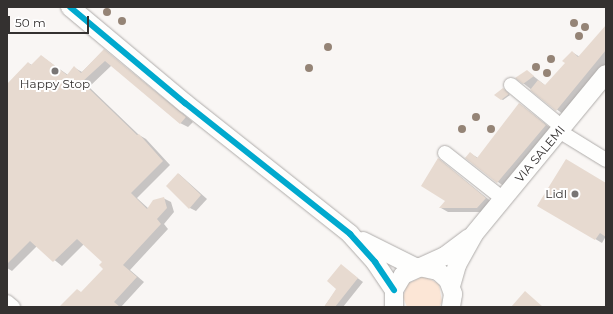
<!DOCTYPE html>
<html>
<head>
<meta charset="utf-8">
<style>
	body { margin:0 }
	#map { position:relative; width:613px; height:314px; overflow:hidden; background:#f9f6f4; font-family:Montserrat,sans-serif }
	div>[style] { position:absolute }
	.green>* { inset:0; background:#fce6d6 }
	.shadow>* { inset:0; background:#0003 }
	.building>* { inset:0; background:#e7dad0 }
	.roads { filter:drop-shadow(0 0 1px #afacaa) drop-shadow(0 0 1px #afacaa) }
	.minor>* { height:14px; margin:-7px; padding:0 7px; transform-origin:7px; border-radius:7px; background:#fefefd }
	.major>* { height:18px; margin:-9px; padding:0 9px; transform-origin:9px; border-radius:9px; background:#fefefd }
	.bus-1>* { height:6px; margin:-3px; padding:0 3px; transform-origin:3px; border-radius:3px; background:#00a9ce }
	.trees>* { width:8px; height:8px; margin:-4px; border-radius:50%; background:#958476 }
	.dots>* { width:11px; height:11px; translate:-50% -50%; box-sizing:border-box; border:2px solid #fff; border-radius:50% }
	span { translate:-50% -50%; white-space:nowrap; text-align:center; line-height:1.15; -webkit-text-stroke:4px #fff; paint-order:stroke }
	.poi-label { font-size:12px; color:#343130 }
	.right { translate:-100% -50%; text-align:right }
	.street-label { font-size:12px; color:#343130 }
	.frame { position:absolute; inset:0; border:8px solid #343130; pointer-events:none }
	.scale { position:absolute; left:8px; top:16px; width:81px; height:18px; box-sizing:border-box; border:2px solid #343130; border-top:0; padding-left:5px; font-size:12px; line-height:14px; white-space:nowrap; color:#343130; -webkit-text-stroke:3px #fff; paint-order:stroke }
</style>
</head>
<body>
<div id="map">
	<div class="green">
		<i style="clip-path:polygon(424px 276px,439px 284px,442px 302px,439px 307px,407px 307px,403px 297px,407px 284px)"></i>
	</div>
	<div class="shadow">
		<i style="clip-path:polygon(606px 29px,606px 64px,564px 115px,523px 83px,527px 71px,546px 86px,566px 63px,572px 52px,580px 57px)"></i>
		<i style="clip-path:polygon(104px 50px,193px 122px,188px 127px,180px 123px,112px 65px,89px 87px,139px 135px,146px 139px,170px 165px,137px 198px,149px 209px,163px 198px,171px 202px,174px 212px,164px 224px,168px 229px,130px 270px,144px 282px,121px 307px,60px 307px,82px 293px,104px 269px,103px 262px,84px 244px,62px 266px,37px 246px,12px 271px,7px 268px,7px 85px,28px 63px,32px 65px,41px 56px,68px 75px,75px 68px,82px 72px)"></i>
		<i style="clip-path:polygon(505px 90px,510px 95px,503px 100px,501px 99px)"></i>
		<i style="clip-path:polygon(520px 104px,553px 130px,505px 187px,498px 182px,470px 153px,478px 158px)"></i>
		<i style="clip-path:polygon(439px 159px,493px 203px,485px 212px,448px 212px,441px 208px,447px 201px)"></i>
		<i style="clip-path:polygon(179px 174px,207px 199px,196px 211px,190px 208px)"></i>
		<i style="clip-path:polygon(606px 184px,606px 236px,602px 243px,539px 205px)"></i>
		<i style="clip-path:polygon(341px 266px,363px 282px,343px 307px,324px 307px,337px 289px)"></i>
	</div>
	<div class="building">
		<i style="clip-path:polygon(606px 25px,606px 50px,556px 111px,530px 90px,538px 80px,545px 85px,565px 63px,562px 61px,572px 51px,578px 57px)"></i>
		<i style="clip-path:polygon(104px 49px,186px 117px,180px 124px,105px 61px,82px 82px,137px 135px,139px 134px,163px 161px,131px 193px,147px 209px,153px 200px,164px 197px,167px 208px,157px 219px,161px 224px,123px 265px,137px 277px,114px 302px,120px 307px,59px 307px,77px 289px,81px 292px,103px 269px,99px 265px,102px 262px,77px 239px,53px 262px,30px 241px,7px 264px,7px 84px,28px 62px,31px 65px,41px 55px,67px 75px,74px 66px,81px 73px)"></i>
		<i style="clip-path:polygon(527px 70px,534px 76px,523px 84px,515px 78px)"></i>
		<i style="clip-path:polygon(503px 88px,509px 94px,501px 100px,494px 95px)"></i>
		<i style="clip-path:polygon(519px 103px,546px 125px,497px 183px,465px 158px,470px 152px,477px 158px)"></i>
		<i style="clip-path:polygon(438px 158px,486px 198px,477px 208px,439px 208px,445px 201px,421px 186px)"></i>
		<i style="clip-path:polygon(566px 159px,606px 183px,606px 237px,600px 233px,595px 240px,537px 206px)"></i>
		<i style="clip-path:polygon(178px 173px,201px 195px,189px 209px,166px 186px)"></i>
		<i style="clip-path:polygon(341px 264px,358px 278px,335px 307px,324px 307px,336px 289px,327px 281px)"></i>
		<i style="clip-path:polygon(525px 291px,543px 307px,511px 307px)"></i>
	</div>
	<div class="roads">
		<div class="minor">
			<i style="left:511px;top:85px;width:66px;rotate:39.5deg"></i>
			<i style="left:559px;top:131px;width:55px;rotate:31.7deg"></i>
			<i style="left:445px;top:153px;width:73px;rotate:38.3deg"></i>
			<i style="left:7px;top:302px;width:8px;rotate:40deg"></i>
		</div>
		<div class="major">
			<i style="left:70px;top:7px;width:150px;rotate:39.9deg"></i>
			<i style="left:185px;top:103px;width:211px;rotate:38.4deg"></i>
			<i style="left:350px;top:234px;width:38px;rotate:48deg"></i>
			<i style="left:375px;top:262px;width:34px;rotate:56deg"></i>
			<i style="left:363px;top:241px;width:60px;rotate:26.6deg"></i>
			<i style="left:419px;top:267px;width:19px;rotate:12deg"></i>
			<i style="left:438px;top:271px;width:13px;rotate:42deg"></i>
			<i style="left:448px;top:280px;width:15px;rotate:70deg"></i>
			<i style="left:453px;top:294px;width:13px;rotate:99deg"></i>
			<i style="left:451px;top:286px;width:22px;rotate:-74deg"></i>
			<i style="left:457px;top:265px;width:35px;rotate:-61deg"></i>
			<i style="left:474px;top:234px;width:207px;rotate:-50.5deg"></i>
			<i style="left:394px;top:307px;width:17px;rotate:-90deg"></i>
			<i style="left:394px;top:290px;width:17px;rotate:-59deg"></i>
			<i style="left:403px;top:275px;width:46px;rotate:-24.3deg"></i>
			<i style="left:445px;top:256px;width:30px;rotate:-37deg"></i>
		</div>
	</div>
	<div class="bus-1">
		<i style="left:70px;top:7px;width:150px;rotate:39.9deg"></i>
		<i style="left:185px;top:103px;width:211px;rotate:38.4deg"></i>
		<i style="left:350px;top:234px;width:38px;rotate:48deg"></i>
		<i style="left:375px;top:262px;width:34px;rotate:56deg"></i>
	</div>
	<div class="trees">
		<i style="left:107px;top:12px"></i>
		<i style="left:122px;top:21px"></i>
		<i style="left:574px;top:23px"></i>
		<i style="left:585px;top:27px"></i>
		<i style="left:579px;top:36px"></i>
		<i style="left:328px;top:47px"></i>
		<i style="left:551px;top:59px"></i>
		<i style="left:536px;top:67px"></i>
		<i style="left:309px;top:68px"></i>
		<i style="left:547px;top:73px"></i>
		<i style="left:476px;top:117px"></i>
		<i style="left:462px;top:129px"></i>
		<i style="left:491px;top:129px"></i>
	</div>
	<div class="dots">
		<i style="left:55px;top:71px;background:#797675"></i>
		<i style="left:575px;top:194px;background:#797675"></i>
	</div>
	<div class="poi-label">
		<span style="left:55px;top:84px">Happy Stop</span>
		<span class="right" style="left:567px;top:194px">Lidl</span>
	</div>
	<div class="street-label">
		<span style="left:540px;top:154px;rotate:-50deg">VIA SALEMI</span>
	</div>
	<div class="frame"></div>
	<div class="scale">50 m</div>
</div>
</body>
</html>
